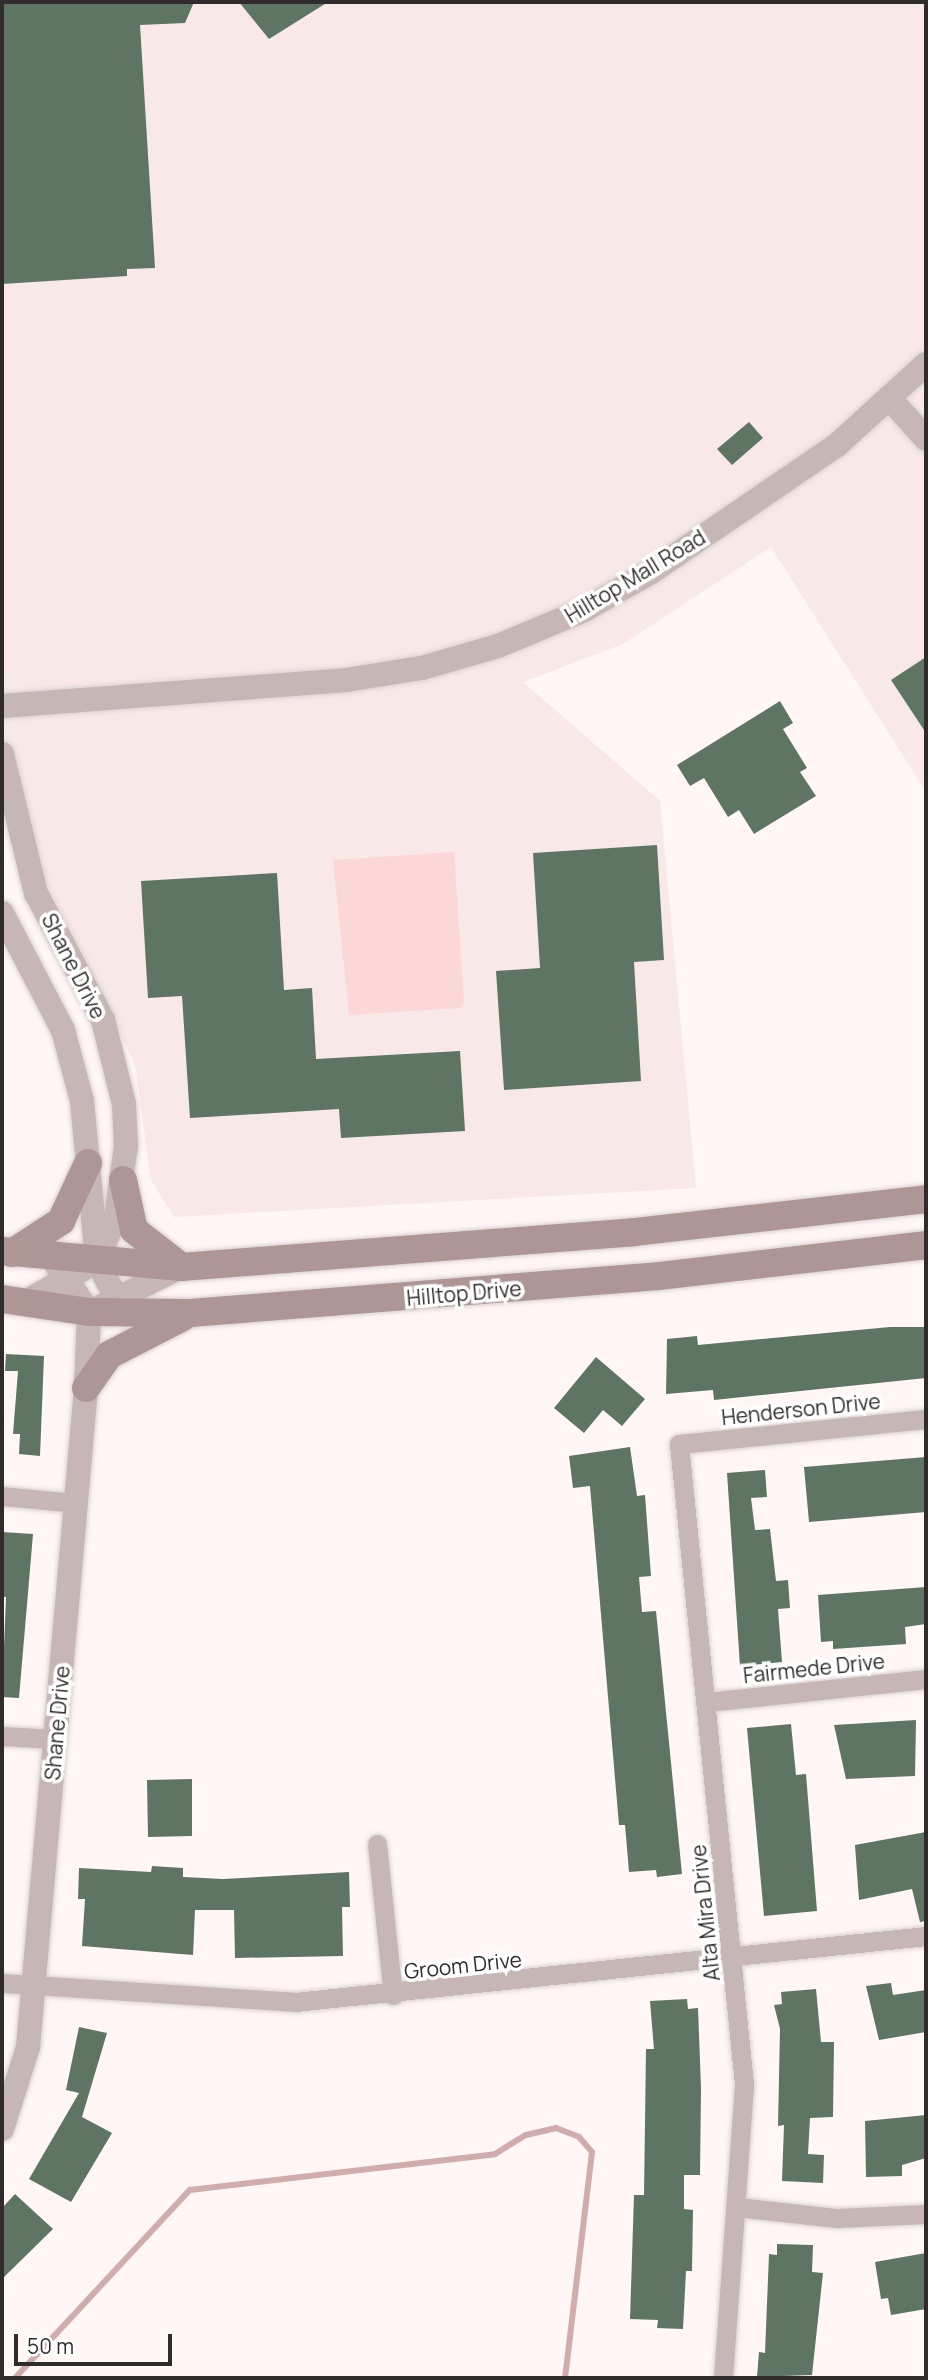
<!DOCTYPE html>
<html>
<head>
<meta charset="utf-8">
<style>
	body { margin:0 }
	#map { position:relative; width:928px; height:2380px; overflow:hidden; background:#fff6f5; font-family:Manrope,sans-serif }
	div>[style] { position:absolute }
	.built>* { inset:0; background:#f9e8e8 }
	.green>* { inset:0; background:#fbd8d7 }
	.stream>* { height:6px; margin:-3px; padding:0 3px; transform-origin:3px; border-radius:3px; background:#d0adac }
	.building>* { inset:0; background:#5d7562 }
	.roads { filter:drop-shadow(0 0 2px #dad2d1) drop-shadow(0 0 2px #dad2d1) }
	.minor>* { height:19px; margin:-9.5px; padding:0 9.5px; transform-origin:9.5px; border-radius:9.5px; background:#c6b6b5 }
	.tertiary>* { height:24px; margin:-12px; padding:0 12px; transform-origin:12px; border-radius:12px; background:#c6b6b5 }
	.secondary>* { height:28px; margin:-14px; padding:0 14px; transform-origin:14px; border-radius:14px; background:#ad9695 }
	span { translate:-50% -50%; white-space:nowrap; text-align:center; line-height:1.15; -webkit-text-stroke:7px #fff; paint-order:stroke }
	.street-label { font-size:21px; color:#312c2c }
	.frame { position:absolute; inset:0; border:4px solid #312c2c; pointer-events:none }
	.scale { position:absolute; left:14px; top:2334px; width:158px; height:32px; box-sizing:border-box; border:4px solid #312c2c; border-top:0; padding-left:9px; font-size:21px; line-height:24px; white-space:nowrap; color:#312c2c; -webkit-text-stroke:5px #fff; paint-order:stroke }
</style>
</head>
<body>
<div id="map">
	<div class="built">
		<i style="clip-path:polygon(2px 2px,926px 2px,926px 792px,771px 547px,623px 644px,523px 682px,660px 801px,696px 1188px,174px 1217px,151px 1180px,135px 1065px,42px 874px,9px 742px,2px 742px)"></i>
	</div>
	<div class="green">
		<i style="clip-path:polygon(454px 852px,464px 1003px,460px 1008px,349px 1015px,333px 860px)"></i>
	</div>
	<div class="stream">
		<i style="left:15px;top:2378px;width:257px;rotate:-47.1deg"></i>
		<i style="left:190px;top:2190px;width:307px;rotate:-6.7deg"></i>
		<i style="left:495px;top:2154px;width:36px;rotate:-32deg"></i>
		<i style="left:526px;top:2135px;width:31px;rotate:-13deg"></i>
		<i style="left:556px;top:2128px;width:25px;rotate:21deg"></i>
		<i style="left:579px;top:2137px;width:20px;rotate:49deg"></i>
		<i style="left:592px;top:2152px;width:228px;rotate:96.8deg"></i>
	</div>
	<div class="building">
		<i style="clip-path:polygon(2px 2px,194px 2px,185px 23px,140px 25px,155px 268px,127px 269px,127px 276px,2px 284px)"></i>
		<i style="clip-path:polygon(239px 2px,328px 2px,269px 39px)"></i>
		<i style="clip-path:polygon(749px 422px,763px 438px,732px 465px,717px 449px)"></i>
		<i style="clip-path:polygon(926px 657px,926px 733px,891px 680px)"></i>
		<i style="clip-path:polygon(780px 701px,793px 723px,783px 729px,807px 768px,800px 772px,816px 796px,754px 834px,739px 810px,728px 817px,704px 778px,690px 786px,677px 765px)"></i>
		<i style="clip-path:polygon(657px 845px,664px 960px,634px 962px,641px 1081px,504px 1090px,496px 971px,540px 968px,533px 853px)"></i>
		<i style="clip-path:polygon(277px 873px,284px 990px,312px 988px,316px 1059px,460px 1051px,465px 1131px,341px 1138px,339px 1109px,190px 1118px,182px 996px,148px 998px,141px 881px)"></i>
		<i style="clip-path:polygon(890px 1327px,926px 1327px,926px 1378px,714px 1400px,713px 1390px,666px 1394px,667px 1339px,697px 1336px,698px 1345px)"></i>
		<i style="clip-path:polygon(6px 1354px,44px 1356px,40px 1456px,19px 1454px,20px 1434px,13px 1434px,18px 1371px,5px 1371px)"></i>
		<i style="clip-path:polygon(596px 1357px,645px 1399px,622px 1426px,603px 1410px,584px 1433px,554px 1408px)"></i>
		<i style="clip-path:polygon(630px 1447px,637px 1496px,645px 1495px,651px 1576px,639px 1577px,642px 1612px,656px 1611px,682px 1874px,657px 1877px,656px 1870px,629px 1872px,625px 1825px,619px 1825px,590px 1486px,573px 1488px,569px 1456px)"></i>
		<i style="clip-path:polygon(926px 1457px,926px 1512px,809px 1522px,804px 1467px)"></i>
		<i style="clip-path:polygon(765px 1470px,767px 1497px,751px 1498px,755px 1530px,770px 1529px,776px 1581px,788px 1580px,790px 1608px,778px 1609px,782px 1662px,740px 1666px,727px 1473px)"></i>
		<i style="clip-path:polygon(2px 1532px,33px 1534px,19px 1698px,2px 1697px,6px 1597px,2px 1597px)"></i>
		<i style="clip-path:polygon(926px 1587px,926px 1624px,905px 1627px,906px 1644px,833px 1649px,833px 1641px,821px 1642px,818px 1595px)"></i>
		<i style="clip-path:polygon(916px 1720px,915px 1776px,846px 1779px,834px 1725px)"></i>
		<i style="clip-path:polygon(791px 1724px,796px 1775px,806px 1774px,817px 1911px,764px 1916px,747px 1728px)"></i>
		<i style="clip-path:polygon(192px 1779px,192px 1836px,148px 1837px,147px 1780px)"></i>
		<i style="clip-path:polygon(926px 1832px,926px 1921px,920px 1922px,912px 1889px,859px 1900px,855px 1845px)"></i>
		<i style="clip-path:polygon(152px 1866px,183px 1868px,183px 1877px,223px 1879px,349px 1872px,350px 1907px,342px 1907px,343px 1956px,235px 1958px,234px 1910px,195px 1910px,193px 1955px,82px 1946px,85px 1899px,78px 1899px,79px 1868px,151px 1872px)"></i>
		<i style="clip-path:polygon(891px 1983px,893px 1995px,926px 1990px,926px 2032px,879px 2040px,866px 1986px)"></i>
		<i style="clip-path:polygon(816px 1989px,821px 2042px,834px 2042px,833px 2117px,810px 2118px,808px 2154px,824px 2155px,823px 2183px,782px 2181px,784px 2125px,778px 2126px,780px 2029px,774px 2005px,782px 2004px,781px 1992px)"></i>
		<i style="clip-path:polygon(687px 1999px,688px 2009px,698px 2008px,701px 2088px,700px 2175px,684px 2175px,684px 2209px,693px 2210px,692px 2271px,686px 2271px,683px 2329px,657px 2328px,658px 2320px,630px 2319px,634px 2195px,644px 2195px,646px 2049px,654px 2049px,650px 2001px)"></i>
		<i style="clip-path:polygon(79px 2027px,107px 2033px,82px 2117px,112px 2133px,71px 2202px,29px 2179px,79px 2093px,66px 2090px)"></i>
		<i style="clip-path:polygon(926px 2115px,926px 2158px,902px 2165px,902px 2176px,866px 2177px,865px 2121px)"></i>
		<i style="clip-path:polygon(15px 2194px,53px 2229px,2px 2279px,2px 2208px)"></i>
		<i style="clip-path:polygon(777px 2244px,813px 2245px,812px 2272px,823px 2273px,812px 2375px,757px 2377px,759px 2352px,765px 2353px,769px 2254px,777px 2255px)"></i>
		<i style="clip-path:polygon(926px 2253px,926px 2309px,891px 2315px,888px 2298px,881px 2299px,875px 2262px)"></i>
	</div>
	<div class="roads">
		<div class="minor">
			<i style="left:2px;top:1496px;width:74px;rotate:5.4deg"></i>
			<i style="left:707px;top:1702px;width:220px;rotate:-6deg"></i>
			<i style="left:2px;top:1736px;width:53px;rotate:3.2deg"></i>
			<i style="left:377px;top:1844px;width:152px;rotate:84deg"></i>
			<i style="left:2px;top:1983px;width:294px;rotate:3.7deg"></i>
			<i style="left:295px;top:2002px;width:634px;rotate:-5.97deg"></i>
			<i style="left:737px;top:2207px;width:101px;rotate:6.3deg"></i>
			<i style="left:837px;top:2218px;width:89px;rotate:-2.6deg"></i>
			<i style="left:723px;top:2378px;width:295px;rotate:-85.9deg"></i>
			<i style="left:744px;top:2084px;width:643px;rotate:-95.8deg"></i>
			<i style="left:679px;top:1444px;width:248px;rotate:-5.8deg"></i>
		</div>
		<div class="tertiary">
			<i style="left:891px;top:400px;width:52px;rotate:48.1deg"></i>
			<i style="left:2px;top:706px;width:345px;rotate:-4.3deg"></i>
			<i style="left:346px;top:680px;width:77px;rotate:-9deg"></i>
			<i style="left:422px;top:668px;width:79px;rotate:-16.1deg"></i>
			<i style="left:498px;top:646px;width:93px;rotate:-22.7deg"></i>
			<i style="left:584px;top:610px;width:77px;rotate:-29.6deg"></i>
			<i style="left:651px;top:572px;width:225px;rotate:-34.3deg"></i>
			<i style="left:837px;top:445px;width:120px;rotate:-42.3deg"></i>
			<i style="left:2px;top:754px;width:143px;rotate:76.3deg"></i>
			<i style="left:36px;top:893px;width:144px;rotate:62.2deg"></i>
			<i style="left:103px;top:1020px;width:87px;rotate:76deg"></i>
			<i style="left:124px;top:1104px;width:42px;rotate:87.3deg"></i>
			<i style="left:126px;top:1146px;width:71px;rotate:98.1deg"></i>
			<i style="left:116px;top:1216px;width:49px;rotate:112.9deg"></i>
			<i style="left:97px;top:1261px;width:84px;rotate:150.1deg"></i>
			<i style="left:2px;top:913px;width:132px;rotate:62.5deg"></i>
			<i style="left:63px;top:1030px;width:73px;rotate:75deg"></i>
			<i style="left:82px;top:1101px;width:161px;rotate:84.6deg"></i>
			<i style="left:97px;top:1261px;width:59px;rotate:62.6deg"></i>
			<i style="left:102px;top:1306px;width:88px;rotate:-26.3deg"></i>
			<i style="left:2px;top:2129px;width:86px;rotate:-72.4deg"></i>
			<i style="left:28px;top:2047px;width:662px;rotate:-84.97deg"></i>
			<i style="left:86px;top:1388px;width:76px;rotate:-87.7deg"></i>
			<i style="left:89px;top:1312px;width:65px;rotate:-124.4deg"></i>
		</div>
		<div class="secondary">
			<i style="left:123px;top:1180px;width:51px;rotate:77.6deg"></i>
			<i style="left:134px;top:1230px;width:57px;rotate:37.9deg"></i>
			<i style="left:2px;top:1251px;width:180px;rotate:5.1deg"></i>
			<i style="left:181px;top:1267px;width:454px;rotate:-4.4deg"></i>
			<i style="left:634px;top:1232px;width:294px;rotate:-6.4deg"></i>
			<i style="left:12px;top:1253px;width:59px;rotate:-33.1deg"></i>
			<i style="left:61px;top:1221px;width:64px;rotate:-65deg"></i>
			<i style="left:2px;top:1299px;width:88px;rotate:8.5deg"></i>
			<i style="left:89px;top:1312px;width:101px;rotate:0.6deg"></i>
			<i style="left:190px;top:1313px;width:470px;rotate:-4.5deg"></i>
			<i style="left:659px;top:1276px;width:269px;rotate:-6.6deg"></i>
			<i style="left:86px;top:1388px;width:40px;rotate:-55.1deg"></i>
			<i style="left:109px;top:1355px;width:83px;rotate:-27.2deg"></i>
		</div>
	</div>
	<div class="street-label">
		<span style="left:635px;top:576px;rotate:-31deg">Hilltop Mall Road</span>
		<span style="left:74px;top:966px;rotate:63deg">Shane Drive</span>
		<span style="left:464px;top:1293px;rotate:-5deg">Hilltop Drive</span>
		<span style="left:801px;top:1409px;rotate:-6deg">Henderson Drive</span>
		<span style="left:814px;top:1668px;rotate:-6deg">Fairmede Drive</span>
		<span style="left:57px;top:1723px;rotate:-85deg">Shane Drive</span>
		<span style="left:705px;top:1913px;rotate:-96deg">Alta Mira Drive</span>
		<span style="left:463px;top:1965px;rotate:-6deg">Groom Drive</span>
	</div>
	<div class="frame"></div>
	<div class="scale">50 m</div>
</div>
</body>
</html>
